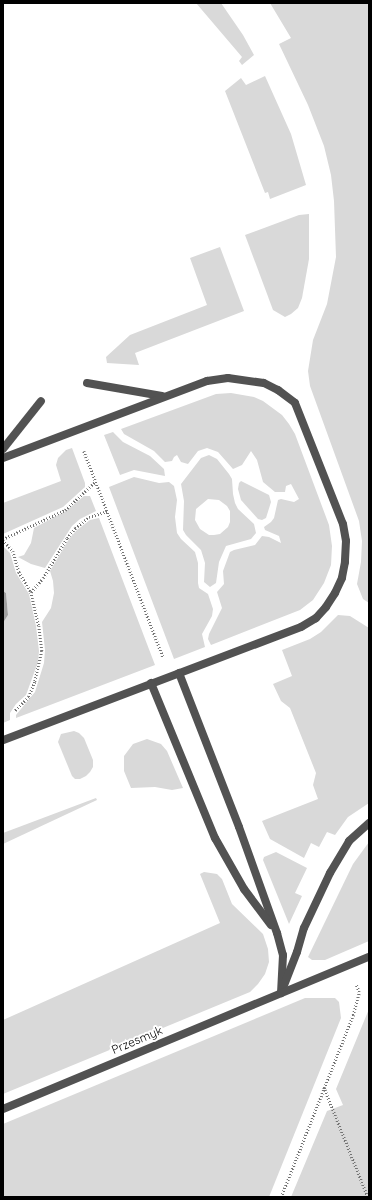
<!DOCTYPE html>
<html>
<head>
<meta charset="utf-8">
<style>
	body { margin:0 }
	#map { position:relative; width:372px; height:1200px; overflow:hidden; background:#fff; font-family:Quicksand,sans-serif }
	div>[style] { position:absolute }
	.green>* { inset:0; background:#d9d9d9 }
	.water>* { inset:0; background:#a0a0a0 }
	.path>* { height:2.5px; margin-top:-1.25px; transform-origin:0; background:repeating-linear-gradient(90deg,#747474 0 1px,transparent 0 3px) }
	.lane>* { height:8px; margin:-4px; padding:0 4px; transform-origin:4px; border-radius:4px; background:#525252 }
	.street>* { height:8px; margin:-4px; padding:0 4px; transform-origin:4px; border-radius:4px; background:#525252 }
	span { translate:-50% -50%; white-space:nowrap; text-align:center; line-height:1.15; -webkit-text-stroke:4px #fff; paint-order:stroke }
	.street-label { font-size:12px; color:#000 }
	.frame { position:absolute; inset:0; border:4px solid #000; pointer-events:none }
</style>
</head>
<body>
<div id="map">
	<div class="green">
		<i style="clip-path:polygon(196px 3px,221px 3px,243px 35px,254px 55px,242px 65px,239px 61px,242px 57px)"></i>
		<i style="clip-path:polygon(270px 3px,369px 3px,369px 603px,363px 599px,357px 584px,361px 562px,362px 541px,359px 521px,310px 386px,308px 371px,313px 340px,327px 304px,336px 257px,334px 201px,331px 175px,324px 146px,308px 105px,279px 44px,291px 38px)"></i>
		<i style="clip-path:polygon(265px 76px,291px 134px,306px 185px,270px 199px,268px 192px,265px 193px,225px 91px,241px 78px,246px 85px)"></i>
		<i style="clip-path:polygon(309px 214px,309px 259px,302px 298px,298px 308px,291px 314px,285px 317px,273px 310px,245px 235px,299px 215px)"></i>
		<i style="clip-path:polygon(220px 247px,244px 311px,135px 353px,139px 365px,107px 363px,106px 357px,130px 335px,207px 305px,190px 258px)"></i>
		<i style="clip-path:polygon(231px 393px,254px 397px,263px 401px,282px 415px,289px 424px,295px 434px,329px 525px,332px 546px,331px 565px,324px 583px,313px 600px,300px 610px,211px 645px,208px 639px,209px 634px,222px 608px,217px 592px,224px 584px,223px 571px,230px 552px,234px 550px,255px 545px,262px 536px,269px 537px,281px 543px,279px 536px,265px 530px,264px 527px,271px 522px,274px 518px,278px 500px,281px 499px,294px 502px,299px 499px,291px 484px,286px 486px,285px 492px,275px 492px,263px 482px,257px 460px,251px 451px,242px 465px,233px 469px,218px 452px,207px 448px,198px 451px,188px 464px,181px 462px,177px 455px,174px 457px,172px 461px,165px 462px,154px 451px,124px 434px,121px 429px,216px 394px)"></i>
		<i style="clip-path:polygon(113px 432px,123px 442px,150px 456px,164px 469px,165px 476px,134px 470px,120px 475px,104px 435px)"></i>
		<i style="clip-path:polygon(72px 448px,85px 483px,85px 487px,63px 507px,3px 534px,3px 503px,61px 481px,56px 465px,58px 458px,66px 450px)"></i>
		<i style="clip-path:polygon(evenodd,209px 455px,217px 459px,229px 474px,232px 479px,233px 494px,235px 503px,238px 509px,254px 524px,256px 533px,251px 539px,226px 546px,219px 562px,216px 583px,210px 587px,204px 582px,205px 563px,201px 550px,186px 535px,183px 530px,184px 501px,181px 484px,201px 458px,209px 455px,208px 499px,219px 500px,227px 506px,230px 511px,230px 522px,228px 527px,220px 534px,214px 535px,209px 535px,200px 529px,195px 520px,196px 509px,208px 499px)"></i>
		<i style="clip-path:polygon(134px 477px,159px 483px,169px 482px,174px 486px,177px 500px,175px 517px,177px 533px,181px 539px,195px 552px,198px 563px,198px 583px,199px 588px,208px 594px,213px 609px,212px 616px,202px 634px,205px 647px,174px 659px,109px 487px)"></i>
		<i style="clip-path:polygon(241px 481px,269px 495px,271px 502px,266px 518px,262px 520px,258px 519px,241px 500px,238px 489px,239px 483px)"></i>
		<i style="clip-path:polygon(84px 496px,90px 496px,96px 511px,80px 519px,72px 526px,45px 568px,31px 564px,18px 557px,24px 555px,31px 543px,34px 528px,66px 511px)"></i>
		<i style="clip-path:polygon(99px 518px,155px 665px,16px 718px,16px 715px,35px 692px,44px 663px,45px 650px,42px 622px,51px 608px,54px 593px,53px 581px,50px 571px,69px 539px,77px 530px,90px 520px)"></i>
		<i style="clip-path:polygon(3px 546px,10px 553px,16px 573px,29px 594px,36px 626px,39px 651px,38px 662px,26px 695px,16px 704px,10px 713px,10px 720px,3px 723px,3px 623px,8px 615px,6px 593px,3px 591px)"></i>
		<i style="clip-path:polygon(338px 615px,350px 616px,369px 628px,369px 803px,348px 817px,335px 835px,327px 832px,319px 847px,311px 843px,304px 858px,270px 839px,262px 821px,318px 799px,313px 785px,316px 773px,290px 708px,281px 701px,273px 684px,292px 676px,282px 650px,310px 639px,321px 632px)"></i>
		<i style="clip-path:polygon(74px 731px,79px 733px,84px 738px,93px 760px,93px 767px,90px 772px,86px 776px,80px 779px,75px 779px,72px 776px,58px 742px,61px 734px)"></i>
		<i style="clip-path:polygon(147px 739px,161px 744px,167px 751px,183px 788px,172px 790px,155px 787px,131px 788px,124px 771px,124px 756px,133px 744px)"></i>
		<i style="clip-path:polygon(96px 798px,97px 800px,3px 844px,3px 833px)"></i>
		<i style="clip-path:polygon(369px 842px,369px 941px,325px 960px,312px 960px,308px 957px,353px 864px)"></i>
		<i style="clip-path:polygon(276px 852px,307px 868px,295px 893px,302px 896px,289px 924px,263px 860px,264px 857px)"></i>
		<i style="clip-path:polygon(204px 872px,217px 874px,222px 879px,232px 904px,263px 934px,268px 949px,269px 962px,265px 974px,258px 984px,250px 992px,3px 1094px,3px 1020px,220px 923px,200px 874px)"></i>
		<i style="clip-path:polygon(305px 998px,335px 998px,339px 1002px,341px 1018px,269px 1197px,3px 1197px,3px 1124px)"></i>
		<i style="clip-path:polygon(369px 1009px,369px 1197px,291px 1197px,327px 1111px,343px 1105px,336px 1089px)"></i>
	</div>
	<div class="water">
		<i style="clip-path:polygon(3px 591px,6px 593px,8px 615px,3px 623px)"></i>
	</div>
	<div class="path">
		<i style="left:84px;top:451px;width:221px;rotate:69deg"></i>
		<i style="left:3px;top:539px;width:68px;rotate:-25.1deg"></i>
		<i style="left:65px;top:510px;width:42px;rotate:-43.1deg"></i>
		<i style="left:3px;top:540px;width:15px;rotate:48deg"></i>
		<i style="left:13px;top:551px;width:22px;rotate:74deg"></i>
		<i style="left:19px;top:572px;width:23px;rotate:59deg"></i>
		<i style="left:31px;top:592px;width:35px;rotate:77deg"></i>
		<i style="left:39px;top:626px;width:25px;rotate:83deg"></i>
		<i style="left:42px;top:651px;width:32px;rotate:103deg"></i>
		<i style="left:35px;top:682px;width:16px;rotate:112deg"></i>
		<i style="left:29px;top:697px;width:20px;rotate:135deg"></i>
		<i style="left:31px;top:592px;width:18px;rotate:-49deg"></i>
		<i style="left:43px;top:578px;width:47px;rotate:-59deg"></i>
		<i style="left:67px;top:538px;width:13px;rotate:-51deg"></i>
		<i style="left:75px;top:528px;width:18px;rotate:-38deg"></i>
		<i style="left:89px;top:517px;width:19px;rotate:-18deg"></i>
		<i style="left:324px;top:1087px;width:118px;rotate:68.2deg"></i>
		<i style="left:281px;top:1197px;width:196px;rotate:-68.4deg"></i>
		<i style="left:353px;top:1015px;width:24px;rotate:-75deg"></i>
		<i style="left:359px;top:992px;width:8px;rotate:-113deg"></i>
	</div>
	<div class="lane">
		<i style="left:87px;top:383px;width:76px;rotate:9.8deg"></i>
		<i style="left:3px;top:449px;width:61px;rotate:-51.6deg"></i>
		<i style="left:3px;top:458px;width:218px;rotate:-20.7deg"></i>
		<i style="left:207px;top:381px;width:21px;rotate:-8deg"></i>
		<i style="left:228px;top:378px;width:36px;rotate:8deg"></i>
		<i style="left:264px;top:383px;width:16px;rotate:27deg"></i>
		<i style="left:278px;top:390px;width:21px;rotate:37deg"></i>
		<i style="left:295px;top:403px;width:130px;rotate:68.4deg"></i>
		<i style="left:343px;top:524px;width:17px;rotate:80deg"></i>
		<i style="left:346px;top:541px;width:21px;rotate:93deg"></i>
		<i style="left:345px;top:562px;width:16px;rotate:101deg"></i>
		<i style="left:342px;top:578px;width:17px;rotate:115deg"></i>
		<i style="left:335px;top:593px;width:17px;rotate:123deg"></i>
		<i style="left:326px;top:607px;width:15px;rotate:132deg"></i>
		<i style="left:316px;top:618px;width:17px;rotate:149deg"></i>
		<i style="left:301px;top:627px;width:319px;rotate:159.2deg"></i>
		<i style="left:179px;top:673px;width:165px;rotate:68.7deg"></i>
		<i style="left:239px;top:827px;width:113px;rotate:70.3deg"></i>
		<i style="left:277px;top:933px;width:23px;rotate:75deg"></i>
		<i style="left:283px;top:955px;width:37px;rotate:93deg"></i>
		<i style="left:151px;top:683px;width:168px;rotate:67.6deg"></i>
		<i style="left:215px;top:838px;width:59px;rotate:60.4deg"></i>
		<i style="left:244px;top:889px;width:45px;rotate:53.1deg"></i>
	</div>
	<div class="street">
		<i style="left:281px;top:993px;width:44px;rotate:-68.7deg"></i>
		<i style="left:297px;top:952px;width:25px;rotate:-74deg"></i>
		<i style="left:304px;top:928px;width:61px;rotate:-64.7deg"></i>
		<i style="left:330px;top:873px;width:37px;rotate:-59deg"></i>
		<i style="left:349px;top:841px;width:27px;rotate:-42deg"></i>
		<i style="left:3px;top:1109px;width:396px;rotate:-22.6deg"></i>
	</div>
	<div class="street-label">
		<span style="left:137px;top:1040px;rotate:-23deg">Przesmyk</span>
	</div>
	<div class="frame"></div>
</div>
</body>
</html>
